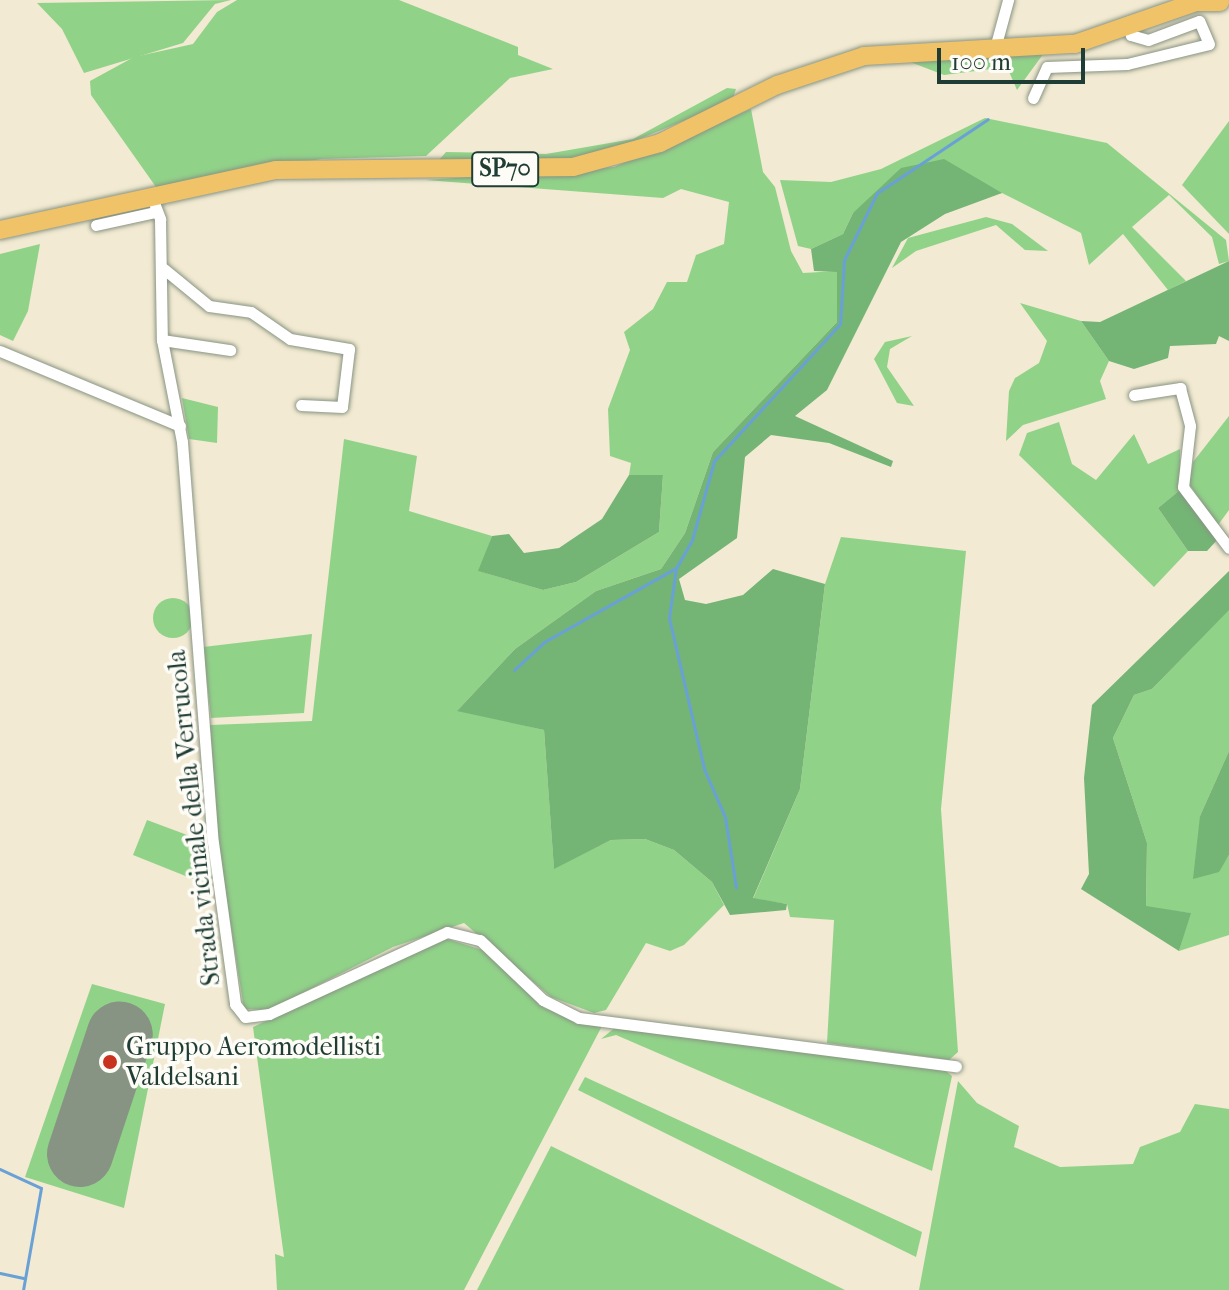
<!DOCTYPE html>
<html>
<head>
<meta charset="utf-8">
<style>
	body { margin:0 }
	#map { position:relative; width:1229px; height:1290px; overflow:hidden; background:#f2ead2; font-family:"IM FELL French Canon",serif }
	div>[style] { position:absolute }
	.green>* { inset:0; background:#91d289 }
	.round { border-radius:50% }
	.forest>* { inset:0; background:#74b475 }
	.stream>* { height:3px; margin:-1.5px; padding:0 1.5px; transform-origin:1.5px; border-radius:1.5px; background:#69a1d7 }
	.runway>* { height:66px; margin:-33px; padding:0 33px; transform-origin:33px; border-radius:33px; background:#889483 }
	.roads { filter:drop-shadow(0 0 2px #889483) drop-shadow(0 0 2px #889483) }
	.minor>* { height:11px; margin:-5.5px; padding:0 5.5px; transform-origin:5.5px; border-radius:5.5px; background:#fff }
	.primary>* { height:18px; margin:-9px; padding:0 9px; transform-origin:9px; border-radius:9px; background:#f1c369 }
	.dots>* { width:22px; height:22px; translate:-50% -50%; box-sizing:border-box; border:4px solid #fdfcf7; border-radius:50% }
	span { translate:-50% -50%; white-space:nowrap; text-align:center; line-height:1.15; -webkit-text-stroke:7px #fdfcf7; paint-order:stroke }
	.shield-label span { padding:2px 6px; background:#fdfcf7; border:2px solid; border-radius:6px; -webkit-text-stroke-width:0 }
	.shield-label { font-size:24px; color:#1f3d34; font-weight:700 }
	.street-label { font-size:26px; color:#1f3d34 }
	.poi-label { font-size:26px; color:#1f3d34 }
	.left { translate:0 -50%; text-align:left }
	.scale { position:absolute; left:937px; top:48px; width:148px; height:36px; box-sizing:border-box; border:4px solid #1f3d34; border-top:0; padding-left:10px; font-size:24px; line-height:28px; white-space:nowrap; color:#1f3d34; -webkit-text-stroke:6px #fdfcf7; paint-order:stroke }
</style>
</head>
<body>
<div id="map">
	<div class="green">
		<i style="clip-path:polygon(231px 0,215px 4px,183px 43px,84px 73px,62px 29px,37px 3px)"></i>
		<i style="clip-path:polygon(237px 0,399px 0,518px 47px,518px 55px,553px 69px,510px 78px,426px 156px,321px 159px,156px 187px,91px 95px,90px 81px,134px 57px,193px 44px,217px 12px)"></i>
		<i style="clip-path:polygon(1044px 53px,1017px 90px,1007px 67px,944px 75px,905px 60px)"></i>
		<i style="clip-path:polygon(727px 88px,736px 89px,732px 101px,600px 155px,544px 163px,439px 160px,446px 152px,546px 154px,633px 139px)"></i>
		<i style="clip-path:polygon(751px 109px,763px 172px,775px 187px,791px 251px,803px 273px,838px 271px,837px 322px,713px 452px,685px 533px,661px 569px,596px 591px,515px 649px,458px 710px,544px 730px,554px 868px,611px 840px,645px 839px,674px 850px,712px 882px,724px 905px,684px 945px,670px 951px,646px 943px,606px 1010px,594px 1013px,551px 997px,464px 923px,393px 947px,269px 1010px,244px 1009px,219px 851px,210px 725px,312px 721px,344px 439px,417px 456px,409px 511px,492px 536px,479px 571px,543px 590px,576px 582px,659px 532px,663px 475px,629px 475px,631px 463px,610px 456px,608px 409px,630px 350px,624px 332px,653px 309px,667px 282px,687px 282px,696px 255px,724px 244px,729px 202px,681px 189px,663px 198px,425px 180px,614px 167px)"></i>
		<i style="clip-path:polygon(985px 118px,1107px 143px,1226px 240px,1229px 261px,1219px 264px,1212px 237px,1169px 195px,1132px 227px,1186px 281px,1168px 290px,1123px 234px,1089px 265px,1081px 233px,1002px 193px,853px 213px,843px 234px,811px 249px,798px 246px,780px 180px,831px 182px,881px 169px)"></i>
		<i style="clip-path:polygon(1229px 121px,1229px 234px,1182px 185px)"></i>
		<i style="clip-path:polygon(986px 217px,1012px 224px,1048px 251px,1025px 250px,996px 225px,916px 251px,892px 268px,908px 238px)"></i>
		<i style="clip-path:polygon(40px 244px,28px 311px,13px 341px,0 335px,0 254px)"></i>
		<i style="clip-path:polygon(1020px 303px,1081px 321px,1109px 361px,1100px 381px,1106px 399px,1023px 425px,1006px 441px,1009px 391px,1015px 378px,1039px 363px,1047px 341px)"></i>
		<i style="clip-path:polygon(912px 336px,890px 349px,887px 367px,914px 406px,897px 403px,874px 359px,885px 342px)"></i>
		<i style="clip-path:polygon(182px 398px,218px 407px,217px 443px,189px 439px)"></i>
		<i style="clip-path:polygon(1229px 416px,1229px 510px,1218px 525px,1189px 484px,1193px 462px)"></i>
		<i style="clip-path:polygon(1059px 422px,1072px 464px,1096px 480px,1134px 434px,1148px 464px,1180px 449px,1180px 490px,1158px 508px,1188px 551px,1154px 587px,1019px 455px,1027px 433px)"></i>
		<i style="clip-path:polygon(841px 537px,966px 551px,941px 809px,958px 1052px,949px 1060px,827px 1043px,834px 920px,790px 917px,787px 904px,753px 899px,800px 789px,825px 584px)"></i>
		<i class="round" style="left:153px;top:598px;width:40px;height:40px"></i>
		<i style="clip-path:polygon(1229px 609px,1229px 751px,1200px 816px,1218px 872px,1229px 855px,1229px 935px,1179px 951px,1190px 913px,1146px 907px,1147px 843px,1113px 738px,1134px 695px,1152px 689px)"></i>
		<i style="clip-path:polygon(312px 634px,304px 713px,211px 718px,203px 647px)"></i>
		<i style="clip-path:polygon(147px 820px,206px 842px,214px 878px,203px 883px,133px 855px)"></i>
		<i style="clip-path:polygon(447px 939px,486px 951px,544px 1008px,602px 1026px,464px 1290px,277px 1290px,275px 1254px,284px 1257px,253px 1027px)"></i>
		<i style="clip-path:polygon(92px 984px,165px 1004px,124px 1208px,25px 1177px)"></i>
		<i style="clip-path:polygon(617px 1026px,942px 1068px,952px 1076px,932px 1171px,616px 1035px,601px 1039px)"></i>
		<i style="clip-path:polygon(585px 1077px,922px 1232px,916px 1257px,578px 1090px)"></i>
		<i style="clip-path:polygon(958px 1081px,977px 1103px,1019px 1126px,1014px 1147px,1060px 1167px,1133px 1164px,1140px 1147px,1180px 1132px,1195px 1104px,1229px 1109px,1229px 1290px,919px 1290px)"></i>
		<i style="clip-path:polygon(551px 1146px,845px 1290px,477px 1290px)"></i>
	</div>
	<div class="forest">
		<i style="clip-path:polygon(944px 159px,1002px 193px,945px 214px,901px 242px,827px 390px,795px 416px,893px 461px,891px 467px,829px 443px,771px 435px,745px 457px,737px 538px,679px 579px,685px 600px,706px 604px,743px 595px,773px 569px,825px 584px,800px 789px,753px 898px,787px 904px,786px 910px,730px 915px,712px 882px,674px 850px,645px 839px,611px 840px,554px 869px,544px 730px,457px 711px,515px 649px,596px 591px,661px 569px,685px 533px,713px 452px,837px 322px,837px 272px,814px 271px,811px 249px,843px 234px,853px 213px,901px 168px)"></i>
		<i style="clip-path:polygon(1229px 261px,1229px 341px,1219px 336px,1216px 344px,1170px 346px,1168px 358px,1134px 369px,1109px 361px,1081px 321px,1100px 322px)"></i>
		<i style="clip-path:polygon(629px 475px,663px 475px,659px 532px,576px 582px,543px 590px,478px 571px,492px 536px,509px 534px,524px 553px,559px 548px,602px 519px)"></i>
		<i style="clip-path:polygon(1180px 490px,1218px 539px,1207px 551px,1188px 551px,1158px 508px)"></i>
		<i style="clip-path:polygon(1229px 571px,1229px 610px,1152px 689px,1134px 695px,1113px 738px,1147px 843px,1146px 906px,1191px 913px,1179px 951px,1081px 889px,1089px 874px,1084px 778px,1092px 705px)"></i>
		<i style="clip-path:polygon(1229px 751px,1229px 855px,1219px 872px,1193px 879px,1200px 816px)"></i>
	</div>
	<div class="stream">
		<i style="left:676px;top:568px;width:50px;rotate:98deg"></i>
		<i style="left:669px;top:618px;width:155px;rotate:76.9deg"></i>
		<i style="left:704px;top:769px;width:52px;rotate:66.4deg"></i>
		<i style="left:725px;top:817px;width:71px;rotate:81.1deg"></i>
		<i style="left:514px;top:670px;width:41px;rotate:-43deg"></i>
		<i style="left:544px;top:642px;width:151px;rotate:-29.3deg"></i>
		<i style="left:676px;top:568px;width:32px;rotate:-60deg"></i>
		<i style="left:692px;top:540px;width:82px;rotate:-74.4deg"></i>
		<i style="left:714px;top:461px;width:186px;rotate:-47.4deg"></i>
		<i style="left:840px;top:324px;width:64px;rotate:-86.4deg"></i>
		<i style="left:844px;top:260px;width:75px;rotate:-63.8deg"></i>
		<i style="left:877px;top:193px;width:133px;rotate:-33.7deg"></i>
		<i style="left:0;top:1169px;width:45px;rotate:24.9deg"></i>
		<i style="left:41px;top:1188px;width:104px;rotate:100deg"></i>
		<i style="left:0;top:1273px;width:25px;rotate:12deg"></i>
	</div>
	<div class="runway">
		<i style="left:80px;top:1154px;width:126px;rotate:-71.6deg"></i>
	</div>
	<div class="roads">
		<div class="minor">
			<i style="left:995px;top:48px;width:50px;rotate:-74.8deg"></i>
			<i style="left:1033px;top:98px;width:34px;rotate:-66deg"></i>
			<i style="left:1047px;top:67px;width:80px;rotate:-2.1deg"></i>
			<i style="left:1127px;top:64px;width:84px;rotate:-13.7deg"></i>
			<i style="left:1209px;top:44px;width:25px;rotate:-113deg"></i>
			<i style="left:1199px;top:21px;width:54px;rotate:159.6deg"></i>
			<i style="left:1148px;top:40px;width:18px;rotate:-164deg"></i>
			<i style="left:1131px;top:35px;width:14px;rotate:-94deg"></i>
			<i style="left:151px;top:195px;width:26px;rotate:69deg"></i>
			<i style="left:160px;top:219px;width:121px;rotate:89.1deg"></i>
			<i style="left:162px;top:340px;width:104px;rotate:78.9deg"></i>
			<i style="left:182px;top:442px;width:394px;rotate:85.6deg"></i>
			<i style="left:212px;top:835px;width:171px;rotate:82.2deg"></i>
			<i style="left:235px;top:1004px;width:16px;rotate:52deg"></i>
			<i style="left:245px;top:1017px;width:24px;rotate:-7deg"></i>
			<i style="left:269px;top:1014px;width:196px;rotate:-24.7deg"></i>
			<i style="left:447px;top:932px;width:34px;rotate:14deg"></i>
			<i style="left:480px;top:940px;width:87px;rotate:43.6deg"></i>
			<i style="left:543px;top:1000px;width:40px;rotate:26.6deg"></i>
			<i style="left:579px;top:1018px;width:380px;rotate:7.3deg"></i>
			<i style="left:96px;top:225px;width:60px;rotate:-12.4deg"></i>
			<i style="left:164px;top:269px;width:58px;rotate:39.4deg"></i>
			<i style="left:209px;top:306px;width:42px;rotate:8.1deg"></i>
			<i style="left:251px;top:312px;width:47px;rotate:34.7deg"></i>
			<i style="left:290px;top:339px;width:60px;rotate:9.6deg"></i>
			<i style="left:349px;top:349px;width:58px;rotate:96.9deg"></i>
			<i style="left:342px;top:407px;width:41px;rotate:-177.2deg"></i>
			<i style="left:162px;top:340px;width:69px;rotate:8.4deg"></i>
			<i style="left:0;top:351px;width:195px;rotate:22.6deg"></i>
			<i style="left:1134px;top:395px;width:47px;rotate:-8.7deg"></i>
			<i style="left:1180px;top:388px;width:39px;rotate:75deg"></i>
			<i style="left:1190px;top:426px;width:61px;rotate:96.5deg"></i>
			<i style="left:1183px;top:487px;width:76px;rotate:53deg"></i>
		</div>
		<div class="primary">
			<i style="left:0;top:230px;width:282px;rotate:-12.3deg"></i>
			<i style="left:276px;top:170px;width:297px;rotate:-0.6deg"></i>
			<i style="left:573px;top:167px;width:90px;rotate:-15.4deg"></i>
			<i style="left:660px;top:143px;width:131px;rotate:-26.4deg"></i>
			<i style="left:777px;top:85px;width:92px;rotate:-18.4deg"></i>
			<i style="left:864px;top:56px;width:211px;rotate:-3.3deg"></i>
			<i style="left:1075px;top:44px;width:128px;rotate:-19.1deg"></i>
			<i style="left:1196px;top:2px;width:24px"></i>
		</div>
	</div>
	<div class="dots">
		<i style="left:110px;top:1062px;background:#c8321e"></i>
	</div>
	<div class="shield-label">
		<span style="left:505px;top:169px">SP70</span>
	</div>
	<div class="street-label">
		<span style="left:194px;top:818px;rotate:-96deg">Strada vicinale della Verrucola</span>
	</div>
	<div class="poi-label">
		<span class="left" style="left:126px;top:1062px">Gruppo Aeromodellisti<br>Valdelsani</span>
	</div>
	<div class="scale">100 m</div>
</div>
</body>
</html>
